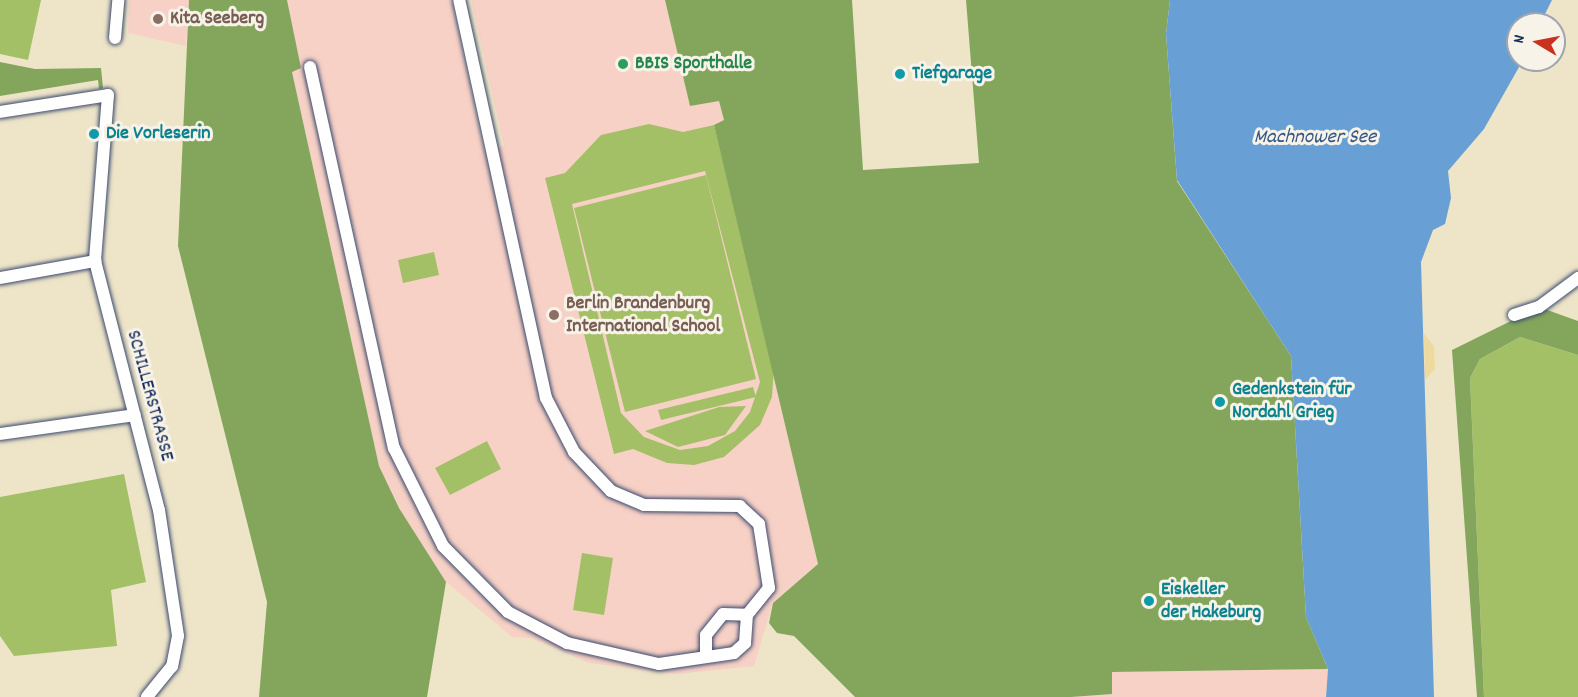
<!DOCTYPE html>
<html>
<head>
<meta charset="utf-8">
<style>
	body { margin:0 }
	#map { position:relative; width:1578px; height:697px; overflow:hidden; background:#eee5c9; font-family:Dekko,sans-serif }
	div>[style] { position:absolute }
	.built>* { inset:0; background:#f7d1c6 }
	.green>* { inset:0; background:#a4c067 }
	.forest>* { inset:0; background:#83a65c }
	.sand>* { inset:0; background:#eeda9e }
	.water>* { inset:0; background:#68a0d6 }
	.roads { filter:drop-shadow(0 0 2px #3b4a6e) drop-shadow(0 0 2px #3b4a6e) }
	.minor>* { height:12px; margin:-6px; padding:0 6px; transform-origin:6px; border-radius:6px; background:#fff }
	.dots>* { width:16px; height:16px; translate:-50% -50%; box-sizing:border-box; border:3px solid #f7f3e8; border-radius:50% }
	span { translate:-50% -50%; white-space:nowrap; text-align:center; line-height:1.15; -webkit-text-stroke:6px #f7f3e8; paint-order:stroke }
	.education-label { font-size:20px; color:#785e54; font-weight:700 }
	.left { translate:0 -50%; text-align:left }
	.leisure-label { font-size:20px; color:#27864d; font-weight:700 }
	.culture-label { font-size:20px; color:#0d838f; font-weight:700 }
	.street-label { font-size:20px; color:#1b2f5e }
	.water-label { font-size:21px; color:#365788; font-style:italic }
	.north { position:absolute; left:1506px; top:12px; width:60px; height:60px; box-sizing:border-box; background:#f7f3e8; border:2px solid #9fa5b1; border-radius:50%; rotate:280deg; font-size:16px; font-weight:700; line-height:24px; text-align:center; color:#1b2f5e }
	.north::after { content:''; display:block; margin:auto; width:21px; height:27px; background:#c8321e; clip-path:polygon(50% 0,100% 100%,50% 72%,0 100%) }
</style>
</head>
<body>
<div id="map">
	<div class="built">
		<i style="clip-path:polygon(129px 0,189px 0,186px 46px,128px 33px)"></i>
		<i style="clip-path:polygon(287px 0,452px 0,484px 151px,504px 146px,471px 0,665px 0,690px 106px,719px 100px,724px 120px,714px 125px,818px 564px,773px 603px,754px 666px,677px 674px,589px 663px,531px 638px,512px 637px,446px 582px,399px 508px,379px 466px,292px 71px,301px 68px)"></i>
		<i style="clip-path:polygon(1328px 669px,1326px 697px,1071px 697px,1112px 694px,1112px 672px)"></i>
	</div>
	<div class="green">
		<i style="clip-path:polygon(0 0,41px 0,28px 60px,0 54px)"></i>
		<i style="clip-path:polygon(evenodd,649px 124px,683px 132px,714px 125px,774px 367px,772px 397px,760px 425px,724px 457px,694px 465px,667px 463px,633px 449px,614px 454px,545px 178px,565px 173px,601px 135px,649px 124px,705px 171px,760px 382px,750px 412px,735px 431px,708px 446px,680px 450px,644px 437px,621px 413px,572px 204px,705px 171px)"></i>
		<i style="clip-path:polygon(706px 175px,756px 379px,625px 412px,574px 208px)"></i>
		<i style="clip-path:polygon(434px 252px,439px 275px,403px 283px,398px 260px)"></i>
		<i style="clip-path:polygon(1520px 337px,1578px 355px,1578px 697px,1484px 697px,1470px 378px,1480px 359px)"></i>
		<i style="clip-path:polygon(753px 387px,756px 397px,661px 420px,658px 410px)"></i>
		<i style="clip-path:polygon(746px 406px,725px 435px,678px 447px,645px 431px,719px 407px)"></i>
		<i style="clip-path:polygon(487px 441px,501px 469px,450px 495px,435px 468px)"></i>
		<i style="clip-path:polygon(124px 474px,146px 582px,111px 590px,117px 646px,14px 656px,0 636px,0 497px)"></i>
		<i style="clip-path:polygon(582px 553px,613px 558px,604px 615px,573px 610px)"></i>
	</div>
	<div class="forest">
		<i style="clip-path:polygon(189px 0,287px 0,301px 68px,292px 72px,379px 466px,399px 508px,446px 582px,427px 697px,259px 697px,267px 602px,178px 246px)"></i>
		<i style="clip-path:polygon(665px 0,852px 0,863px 170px,979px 163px,966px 0,1170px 0,1166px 34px,1177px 181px,1291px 356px,1306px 617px,1328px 669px,1112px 672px,1112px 694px,1071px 697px,855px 697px,794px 636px,777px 633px,769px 623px,773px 603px,818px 564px,714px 125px,724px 120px,719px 101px,690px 106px)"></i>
		<i style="clip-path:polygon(0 62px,35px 69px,101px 68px,103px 88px,99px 89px,98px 80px,0 96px)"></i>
		<i style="clip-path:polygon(1539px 307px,1578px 321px,1578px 355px,1520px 337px,1480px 359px,1470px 378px,1484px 697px,1477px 697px,1452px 350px)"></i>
	</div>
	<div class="sand">
		<i style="clip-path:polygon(1424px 334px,1434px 346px,1435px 369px,1425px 380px)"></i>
	</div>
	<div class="water">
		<i style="clip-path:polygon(1170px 0,1552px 0,1540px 24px,1518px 24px,1518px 60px,1523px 60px,1484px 129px,1448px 171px,1451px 198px,1445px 224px,1433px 230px,1421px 262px,1434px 697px,1326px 697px,1328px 669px,1306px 617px,1291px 356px,1177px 180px,1166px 34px)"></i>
	</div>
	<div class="roads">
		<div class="minor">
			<i style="left:115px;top:38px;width:38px;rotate:-85deg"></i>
			<i style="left:310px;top:67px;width:390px;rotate:77.6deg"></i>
			<i style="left:394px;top:448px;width:110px;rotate:63.4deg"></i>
			<i style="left:443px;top:546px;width:93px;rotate:45.4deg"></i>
			<i style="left:508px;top:612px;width:67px;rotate:27.7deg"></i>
			<i style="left:567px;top:643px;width:94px;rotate:12.9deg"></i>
			<i style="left:659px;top:664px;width:76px;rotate:-8.3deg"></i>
			<i style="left:734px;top:653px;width:15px;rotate:-42deg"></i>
			<i style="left:745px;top:643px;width:28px;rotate:-86deg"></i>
			<i style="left:747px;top:615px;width:35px;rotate:-51deg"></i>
			<i style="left:769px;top:588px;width:65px;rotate:-98.9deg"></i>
			<i style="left:759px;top:524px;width:26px;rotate:-137deg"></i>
			<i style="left:740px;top:506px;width:96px;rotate:-179.4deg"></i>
			<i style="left:644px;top:505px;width:36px;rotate:-157deg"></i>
			<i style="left:611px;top:491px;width:54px;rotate:-133.5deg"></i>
			<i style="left:574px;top:452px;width:61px;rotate:-117.4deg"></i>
			<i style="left:546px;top:398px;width:407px;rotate:-102.3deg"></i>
			<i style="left:0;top:112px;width:109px;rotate:-8.9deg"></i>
			<i style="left:108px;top:95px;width:167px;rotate:94.5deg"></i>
			<i style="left:95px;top:261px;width:257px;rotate:75.6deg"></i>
			<i style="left:159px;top:510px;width:127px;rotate:81.4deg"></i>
			<i style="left:178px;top:636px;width:31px;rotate:101deg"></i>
			<i style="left:172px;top:666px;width:40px;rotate:129deg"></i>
			<i style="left:0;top:278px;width:97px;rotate:-10.1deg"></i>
			<i style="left:1514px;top:315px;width:26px;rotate:-18deg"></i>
			<i style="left:1539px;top:307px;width:49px;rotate:-36.6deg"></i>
			<i style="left:0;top:434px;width:136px;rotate:-8deg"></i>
			<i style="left:706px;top:654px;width:19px;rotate:-90deg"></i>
			<i style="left:706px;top:635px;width:27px;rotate:-51deg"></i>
			<i style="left:723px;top:614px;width:24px;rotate:2deg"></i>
		</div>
	</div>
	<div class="dots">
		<i style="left:158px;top:19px;background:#8d6e63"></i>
		<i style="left:623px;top:64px;background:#2e9e5b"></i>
		<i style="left:900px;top:74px;background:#0f9aa8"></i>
		<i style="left:94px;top:134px;background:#0f9aa8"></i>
		<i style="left:554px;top:315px;background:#8d6e63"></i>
		<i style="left:1220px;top:402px;background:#0f9aa8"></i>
		<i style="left:1149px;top:601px;background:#0f9aa8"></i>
	</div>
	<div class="education-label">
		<span class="left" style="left:170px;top:19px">Kita Seeberg</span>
		<span class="left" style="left:566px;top:316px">Berlin Brandenburg<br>International School</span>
	</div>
	<div class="leisure-label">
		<span class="left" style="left:635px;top:64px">BBIS Sporthalle</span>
	</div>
	<div class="culture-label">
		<span class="left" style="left:912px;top:74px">Tiefgarage</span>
		<span class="left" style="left:106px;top:134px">Die Vorleserin</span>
		<span class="left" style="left:1232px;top:402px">Gedenkstein für<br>Nordahl Grieg</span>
		<span class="left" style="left:1161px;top:602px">Eiskeller<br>der Hakeburg</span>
	</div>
	<div class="street-label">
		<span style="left:149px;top:396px;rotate:75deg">SCHILLERSTRASSE</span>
	</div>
	<div class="water-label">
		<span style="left:1315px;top:138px">Machnower See</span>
	</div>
	<div class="north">N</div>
</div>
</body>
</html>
